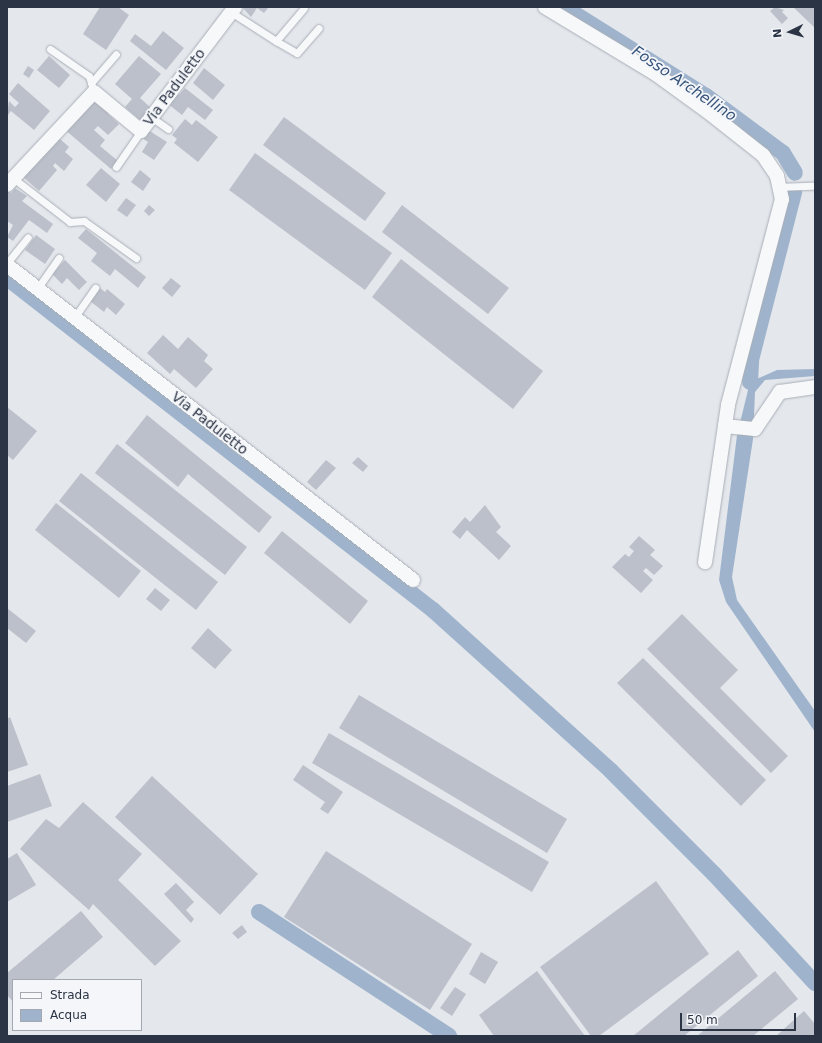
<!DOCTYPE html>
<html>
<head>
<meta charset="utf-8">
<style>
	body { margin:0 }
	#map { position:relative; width:822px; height:1043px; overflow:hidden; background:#e4e7ec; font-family:"DejaVu Sans",sans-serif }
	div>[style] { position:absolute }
	.water>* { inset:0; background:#9fb4cc }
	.canal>* { height:16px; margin:-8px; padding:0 8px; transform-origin:8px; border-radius:8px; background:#9fb4cc }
	.building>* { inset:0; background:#bbc0ca }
	.roads { filter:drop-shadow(0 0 1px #a9aeb7) drop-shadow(0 0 1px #a9aeb7) }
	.lane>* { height:7px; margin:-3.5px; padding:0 3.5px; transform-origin:3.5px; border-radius:3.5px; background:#f7f8fa }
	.street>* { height:14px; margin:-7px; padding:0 7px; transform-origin:7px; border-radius:7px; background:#f7f8fa }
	span { translate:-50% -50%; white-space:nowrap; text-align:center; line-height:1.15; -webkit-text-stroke:3.5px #f4f6f9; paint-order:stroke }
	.street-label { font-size:14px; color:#2b3445 }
	.water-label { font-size:15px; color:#34527a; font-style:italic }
	.frame { position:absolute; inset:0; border:8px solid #2b3445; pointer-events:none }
	.legend { position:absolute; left:12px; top:979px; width:130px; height:52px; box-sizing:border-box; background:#f4f6f9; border:1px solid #a4a8b1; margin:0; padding:5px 7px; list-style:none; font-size:12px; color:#2b3445 }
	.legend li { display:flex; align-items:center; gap:8px; height:20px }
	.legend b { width:20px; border:1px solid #a4a8b1 }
	.north { position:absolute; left:770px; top:12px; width:40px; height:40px; -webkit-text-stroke:3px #f4f6f9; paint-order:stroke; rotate:265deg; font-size:11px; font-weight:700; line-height:16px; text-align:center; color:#2b3445 }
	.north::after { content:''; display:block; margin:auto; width:14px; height:18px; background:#2b3445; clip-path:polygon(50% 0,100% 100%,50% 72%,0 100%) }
	.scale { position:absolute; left:680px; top:1013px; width:116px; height:18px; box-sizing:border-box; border:2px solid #2b3445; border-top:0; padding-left:5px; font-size:12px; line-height:14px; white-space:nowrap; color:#2b3445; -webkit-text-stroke:3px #f4f6f9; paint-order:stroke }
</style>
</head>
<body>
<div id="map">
	<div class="water">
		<i style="clip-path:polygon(815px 369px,815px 376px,765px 380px,755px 392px,753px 439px,732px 577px,737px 600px,815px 711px,815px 732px,726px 602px,719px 580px,737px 435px,750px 382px,777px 370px)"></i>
	</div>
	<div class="canal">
		<i style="left:564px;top:7px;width:168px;rotate:32.1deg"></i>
		<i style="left:706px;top:96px;width:96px;rotate:36.5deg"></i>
		<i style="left:783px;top:153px;width:23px;rotate:59deg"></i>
		<i style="left:7px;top:278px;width:540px;rotate:37.93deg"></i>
		<i style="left:433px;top:610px;width:240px;rotate:42.1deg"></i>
		<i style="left:611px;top:771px;width:146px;rotate:45deg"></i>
		<i style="left:714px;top:874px;width:149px;rotate:47.2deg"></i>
		<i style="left:750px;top:382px;width:22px;rotate:-87deg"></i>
		<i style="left:751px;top:360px;width:173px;rotate:-75.6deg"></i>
		<i style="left:259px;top:912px;width:227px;rotate:33.1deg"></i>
	</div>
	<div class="building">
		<i style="clip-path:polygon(100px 7px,118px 7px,129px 15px,106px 50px,83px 34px)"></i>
		<i style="clip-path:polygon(242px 7px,269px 7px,264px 13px,257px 8px,251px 17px)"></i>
		<i style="clip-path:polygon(775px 7px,784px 10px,782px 12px,788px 18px,782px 24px,770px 11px)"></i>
		<i style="clip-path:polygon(793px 7px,815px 7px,815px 28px)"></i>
		<i style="clip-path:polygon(163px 31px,184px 48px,166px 70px,130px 41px,135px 34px,151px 46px)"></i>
		<i style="clip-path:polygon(49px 56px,70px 75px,59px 88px,37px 70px)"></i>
		<i style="clip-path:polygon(139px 56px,161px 74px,140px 98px,151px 108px,140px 120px,125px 107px,132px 99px,115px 84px)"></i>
		<i style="clip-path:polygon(28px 66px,34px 70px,29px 78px,23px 74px)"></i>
		<i style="clip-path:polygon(204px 68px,225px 85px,213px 100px,193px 83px)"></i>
		<i style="clip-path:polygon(18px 83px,50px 111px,34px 130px,11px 111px,7px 116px,9px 101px,15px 107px,19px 103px,9px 94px)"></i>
		<i style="clip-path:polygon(185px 88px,213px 110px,205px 120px,188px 107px,182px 115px,167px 103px,176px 92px,179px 95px)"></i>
		<i style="clip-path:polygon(97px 97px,112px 109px,108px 114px,119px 124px,108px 135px,98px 126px,94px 130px,105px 140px,100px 146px,118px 161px,111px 169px,64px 129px)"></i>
		<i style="clip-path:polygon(284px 117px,386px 193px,365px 221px,263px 145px)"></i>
		<i style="clip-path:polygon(185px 119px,192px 125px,196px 120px,218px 137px,198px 162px,174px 143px,177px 139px,172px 135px)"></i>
		<i style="clip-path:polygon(148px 130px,167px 142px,154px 160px,142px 152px,148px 142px,142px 138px)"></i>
		<i style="clip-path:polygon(59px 138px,69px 147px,65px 152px,73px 159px,64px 171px,55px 163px,53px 166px,57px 170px,39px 191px,22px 176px)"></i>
		<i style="clip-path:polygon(255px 153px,392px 253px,365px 290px,229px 190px)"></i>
		<i style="clip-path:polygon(101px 168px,120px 184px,106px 202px,86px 185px)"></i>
		<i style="clip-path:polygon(140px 170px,151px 179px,143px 191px,131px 182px)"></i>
		<i style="clip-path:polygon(15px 188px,27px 196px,22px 201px,53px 224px,47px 233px,29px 220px,13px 241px,7px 237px,13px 225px,7px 221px,7px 190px,11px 193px)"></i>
		<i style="clip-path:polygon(126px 198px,136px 205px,127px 217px,117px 210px)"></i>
		<i style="clip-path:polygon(149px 205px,155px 210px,149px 216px,144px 211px)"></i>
		<i style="clip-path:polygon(402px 205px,509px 288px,488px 314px,382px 232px)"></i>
		<i style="clip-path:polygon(86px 229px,146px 277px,138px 288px,115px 269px,110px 276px,91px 261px,97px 253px,78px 238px)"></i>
		<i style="clip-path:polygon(36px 235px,55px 249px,45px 264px,25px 250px)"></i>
		<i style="clip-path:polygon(401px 259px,543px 371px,513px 409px,372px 297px)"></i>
		<i style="clip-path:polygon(65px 260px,87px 282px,79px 290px,67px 278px,62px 284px,52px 274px)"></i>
		<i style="clip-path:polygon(171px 278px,181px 286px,172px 297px,162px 288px)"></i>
		<i style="clip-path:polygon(100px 288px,105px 292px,107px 289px,125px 304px,116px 315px,107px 307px,104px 312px,90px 301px)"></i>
		<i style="clip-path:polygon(163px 335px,178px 349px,188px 337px,208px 355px,204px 361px,213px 369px,196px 388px,174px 369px,170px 374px,147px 353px)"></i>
		<i style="clip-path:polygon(7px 407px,37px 431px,13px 460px,7px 455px)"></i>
		<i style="clip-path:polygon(147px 415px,272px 517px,259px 533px,188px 474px,178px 487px,125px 443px)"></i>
		<i style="clip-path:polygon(117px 444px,247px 547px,225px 575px,95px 473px)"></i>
		<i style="clip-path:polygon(358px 457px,368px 466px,363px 472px,352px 463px)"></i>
		<i style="clip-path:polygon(326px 460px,336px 468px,316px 490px,307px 482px)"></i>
		<i style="clip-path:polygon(81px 473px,218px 582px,196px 610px,59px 501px)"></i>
		<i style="clip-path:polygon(56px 503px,141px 571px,119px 598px,35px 530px)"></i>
		<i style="clip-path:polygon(485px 505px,501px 527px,496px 532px,511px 546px,499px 560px,467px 530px,460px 539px,452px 532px,465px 517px,470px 522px)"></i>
		<i style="clip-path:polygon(282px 531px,368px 601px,350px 624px,264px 553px)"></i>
		<i style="clip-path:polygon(639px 536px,655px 550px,650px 555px,663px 566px,654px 575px,646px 568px,643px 571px,653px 580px,641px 593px,612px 567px,625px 554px,629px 557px,634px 551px,629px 547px)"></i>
		<i style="clip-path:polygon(155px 588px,170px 600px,161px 611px,146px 599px)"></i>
		<i style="clip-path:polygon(7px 608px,36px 631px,26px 643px,7px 628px)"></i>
		<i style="clip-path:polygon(682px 614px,738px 670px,720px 688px,788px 756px,771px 773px,647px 649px)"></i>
		<i style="clip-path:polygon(208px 628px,232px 650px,215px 669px,191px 648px)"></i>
		<i style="clip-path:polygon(643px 658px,766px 780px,741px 806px,617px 683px)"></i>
		<i style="clip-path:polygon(359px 695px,567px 819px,547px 853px,339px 728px)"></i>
		<i style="clip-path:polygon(10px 717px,28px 765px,7px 772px,7px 719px)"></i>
		<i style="clip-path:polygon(329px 733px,549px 862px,532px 892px,312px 763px)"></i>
		<i style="clip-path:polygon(303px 765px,343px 792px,328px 814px,320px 809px,325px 802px,293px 780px)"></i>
		<i style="clip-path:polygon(40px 774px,52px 806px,7px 822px,7px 786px)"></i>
		<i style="clip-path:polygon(152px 776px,258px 874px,220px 915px,115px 817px)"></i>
		<i style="clip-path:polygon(83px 802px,142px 854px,118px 880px,181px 941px,155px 966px,93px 904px,89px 910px,20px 849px,46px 819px,59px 828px)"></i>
		<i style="clip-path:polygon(326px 851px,472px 944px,430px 1010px,284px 917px)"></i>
		<i style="clip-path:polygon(17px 853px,36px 885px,7px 902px,7px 859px)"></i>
		<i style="clip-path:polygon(656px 881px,709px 954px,599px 1036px,591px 1036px,540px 967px)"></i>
		<i style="clip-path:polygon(176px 883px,194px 902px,186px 910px,194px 919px,191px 923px,164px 894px)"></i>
		<i style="clip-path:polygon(81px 911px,103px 937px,53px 980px,13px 980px,13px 1002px,7px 995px,7px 973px)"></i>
		<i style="clip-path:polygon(242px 925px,247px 932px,238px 939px,232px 933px)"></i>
		<i style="clip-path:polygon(738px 950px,758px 976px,684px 1036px,633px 1036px)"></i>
		<i style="clip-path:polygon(481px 952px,498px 962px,485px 984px,469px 974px)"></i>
		<i style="clip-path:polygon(537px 971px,585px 1036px,494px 1036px,479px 1015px)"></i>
		<i style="clip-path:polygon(775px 971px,798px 999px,753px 1036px,697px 1036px)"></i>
		<i style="clip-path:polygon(455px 987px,466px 994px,452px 1016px,440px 1008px)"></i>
		<i style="clip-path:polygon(804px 1011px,815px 1024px,815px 1036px,776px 1036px)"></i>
	</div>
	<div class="roads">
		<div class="lane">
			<i style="left:231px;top:12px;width:54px;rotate:32.8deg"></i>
			<i style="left:276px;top:41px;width:43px;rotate:-49.7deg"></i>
			<i style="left:276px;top:41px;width:24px;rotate:30deg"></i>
			<i style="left:297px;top:53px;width:33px;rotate:-49deg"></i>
			<i style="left:50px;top:49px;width:47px;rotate:34.7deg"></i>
			<i style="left:89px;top:76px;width:17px;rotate:73deg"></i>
			<i style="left:91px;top:83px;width:38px;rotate:-49deg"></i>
			<i style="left:151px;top:117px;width:21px;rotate:35deg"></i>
			<i style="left:116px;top:167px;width:44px;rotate:-55.2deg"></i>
			<i style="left:13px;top:178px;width:72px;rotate:37.7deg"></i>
			<i style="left:70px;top:222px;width:14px;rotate:-4deg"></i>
			<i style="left:84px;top:221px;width:64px;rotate:35.4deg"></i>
			<i style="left:779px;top:187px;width:36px;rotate:-2deg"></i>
			<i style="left:7px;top:263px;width:33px;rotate:-51deg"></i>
			<i style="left:37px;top:289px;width:38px;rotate:-55deg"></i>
			<i style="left:74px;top:318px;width:37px;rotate:-55deg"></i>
		</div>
		<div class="street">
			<i style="left:545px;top:7px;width:130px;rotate:31.1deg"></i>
			<i style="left:656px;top:74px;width:63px;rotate:36deg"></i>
			<i style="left:707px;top:111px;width:71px;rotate:38.2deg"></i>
			<i style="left:763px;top:155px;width:25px;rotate:56deg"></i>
			<i style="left:777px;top:176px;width:24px;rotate:78deg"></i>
			<i style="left:782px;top:199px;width:213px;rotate:104.7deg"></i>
			<i style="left:728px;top:405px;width:159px;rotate:98.3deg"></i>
			<i style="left:7px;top:185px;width:127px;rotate:-46.9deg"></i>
			<i style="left:94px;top:92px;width:61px;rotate:39.7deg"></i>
			<i style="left:141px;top:131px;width:156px;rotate:-52.8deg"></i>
			<i style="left:7px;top:265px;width:514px;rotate:37.81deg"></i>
			<i style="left:725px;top:426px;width:30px;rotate:6deg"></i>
			<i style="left:755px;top:429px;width:45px;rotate:-56deg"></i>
			<i style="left:780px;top:392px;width:35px;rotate:-8deg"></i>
		</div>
	</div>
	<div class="street-label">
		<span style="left:174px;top:87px;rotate:-53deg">Via Paduletto</span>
		<span style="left:210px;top:423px;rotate:38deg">Via Paduletto</span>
	</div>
	<div class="water-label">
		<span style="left:684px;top:84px;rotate:34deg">Fosso Archellino</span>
	</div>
	<div class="frame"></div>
	<ul class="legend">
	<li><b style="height:5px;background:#f7f8fa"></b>Strada</li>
	<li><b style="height:11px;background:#9fb4cc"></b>Acqua</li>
	</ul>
	<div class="north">N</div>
	<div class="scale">50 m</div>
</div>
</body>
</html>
